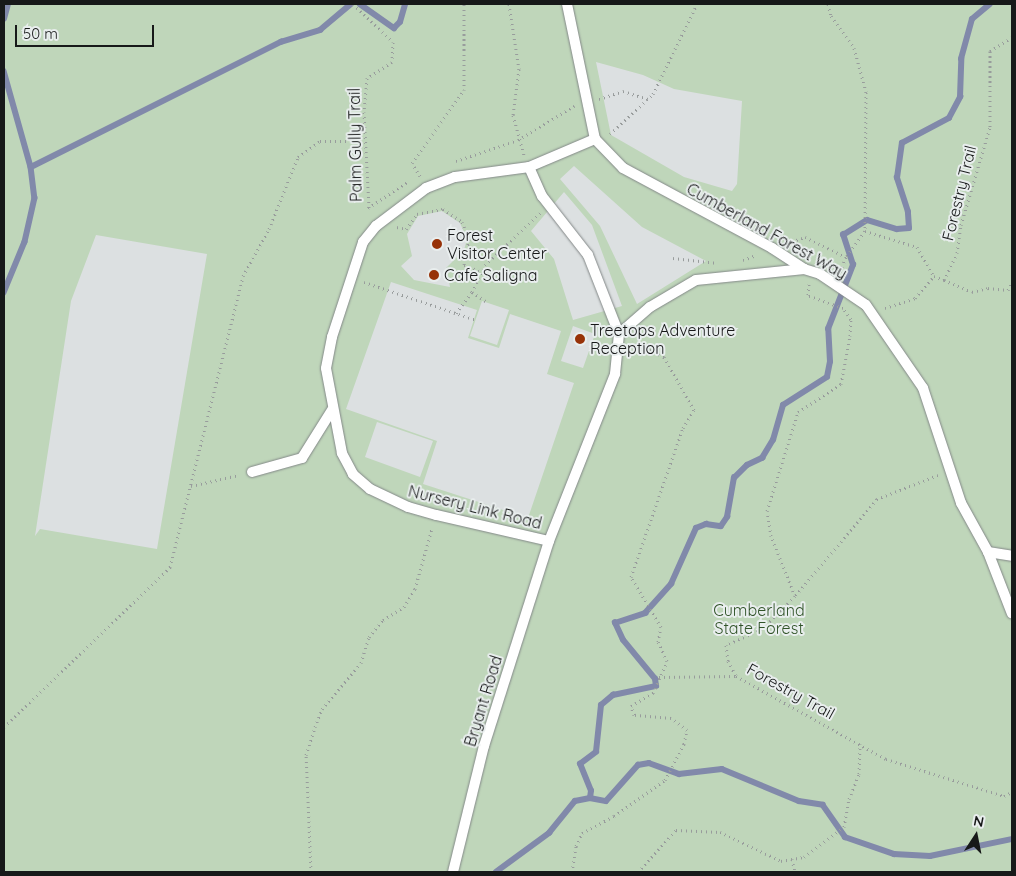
<!DOCTYPE html>
<html>
<head>
<meta charset="utf-8">
<style>
	body { margin:0 }
	#map { position:relative; width:1016px; height:876px; overflow:hidden; background:#dce0e1; font-family:Quicksand,sans-serif }
	div>[style] { position:absolute }
	.green>* { inset:0; background:#bfd6ba }
	.stream>* { height:5.5px; margin:-2.75px; padding:0 2.75px; transform-origin:2.75px; border-radius:2.75px; background:#8189aa }
	.path>* { height:3px; margin-top:-1.5px; transform-origin:0; background:repeating-linear-gradient(90deg,#989c9c 0 1px,transparent 0 5px) }
	.roads { filter:drop-shadow(0 0 1px #838888) drop-shadow(0 0 1px #838888) }
	.lane>* { height:10px; margin:-5px; padding:0 5px; transform-origin:5px; border-radius:5px; background:#fff }
	.dots>* { width:14px; height:14px; translate:-50% -50%; box-sizing:border-box; border:2px solid #e9eeee; border-radius:50% }
	span { translate:-50% -50%; white-space:nowrap; text-align:center; line-height:1.15; -webkit-text-stroke:4px #e9eeee; paint-order:stroke }
	.street-label { font-size:16px; color:#171919 }
	.poi-label { font-size:16px; color:#171919 }
	.left { translate:0 -50%; text-align:left }
	.park-label { font-size:16px; color:#315429 }
	.frame { position:absolute; inset:0; border:5px solid #171919; pointer-events:none }
	.north { position:absolute; left:951px; top:811px; width:50px; height:50px; -webkit-text-stroke:4px #e9eeee; paint-order:stroke; rotate:11deg; font-size:14px; font-weight:700; line-height:20px; text-align:center; color:#171919 }
	.north::after { content:''; display:block; margin:auto; width:18px; height:22px; background:#171919; clip-path:polygon(50% 0,100% 100%,50% 72%,0 100%) }
	.scale { position:absolute; left:15px; top:25px; width:139px; height:22px; box-sizing:border-box; border:2px solid #171919; border-top:0; padding-left:6px; font-size:15px; line-height:18px; white-space:nowrap; color:#171919; -webkit-text-stroke:4px #e9eeee; paint-order:stroke }
</style>
</head>
<body>
<div id="map">
	<div class="green">
		<i style="clip-path:polygon(evenodd,4px 4px,1012px 4px,1012px 872px,4px 872px,4px 4px,596px 62px,643px 75px,674px 89px,742px 101px,737px 184px,732px 191px,684px 177px,611px 135px,596px 62px,4px 4px,574px 166px,642px 227px,706px 261px,637px 304px,600px 226px,560px 179px,574px 166px,4px 4px,564px 192px,592px 225px,622px 306px,573px 320px,554px 259px,531px 231px,564px 192px,4px 4px,442px 211px,460px 223px,467px 239px,464px 250px,446px 268px,450px 287px,414px 280px,401px 266px,412px 256px,407px 234px,418px 216px,442px 211px,4px 4px,96px 235px,207px 254px,157px 549px,40px 529px,35px 536px,71px 301px,96px 235px,4px 4px,391px 282px,477px 310px,468px 338px,499px 348px,510px 314px,561px 331px,547px 374px,574px 383px,528px 518px,423px 484px,437px 441px,346px 409px,391px 282px,4px 4px,482px 301px,509px 310px,497px 345px,470px 336px,482px 301px,4px 4px,573px 326px,595px 334px,583px 368px,561px 361px,573px 326px,4px 4px,377px 422px,433px 441px,420px 477px,365px 457px,377px 422px)"></i>
	</div>
	<div class="stream">
		<i style="left:360px;top:4px;width:42px;rotate:35.2deg"></i>
		<i style="left:394px;top:28px;width:8px;rotate:-45deg"></i>
		<i style="left:400px;top:22px;width:19px;rotate:-74deg"></i>
		<i style="left:4px;top:19px;width:16px;rotate:-75deg"></i>
		<i style="left:4px;top:71px;width:100px;rotate:74.3deg"></i>
		<i style="left:31px;top:167px;width:31px;rotate:83deg"></i>
		<i style="left:35px;top:198px;width:45px;rotate:102.8deg"></i>
		<i style="left:25px;top:242px;width:55px;rotate:112.4deg"></i>
		<i style="left:31px;top:167px;width:280px;rotate:-26.6deg"></i>
		<i style="left:281px;top:42px;width:41px;rotate:-17.1deg"></i>
		<i style="left:320px;top:30px;width:40px;rotate:-40deg"></i>
		<i style="left:590px;top:798px;width:16px;rotate:11deg"></i>
		<i style="left:606px;top:801px;width:48px;rotate:-48.4deg"></i>
		<i style="left:638px;top:765px;width:11px;rotate:-10deg"></i>
		<i style="left:649px;top:763px;width:32px;rotate:20deg"></i>
		<i style="left:679px;top:774px;width:43px;rotate:-6.6deg"></i>
		<i style="left:722px;top:769px;width:83px;rotate:22.6deg"></i>
		<i style="left:799px;top:801px;width:24px;rotate:9deg"></i>
		<i style="left:823px;top:805px;width:39px;rotate:55deg"></i>
		<i style="left:845px;top:837px;width:52px;rotate:19.1deg"></i>
		<i style="left:894px;top:854px;width:36px;rotate:3deg"></i>
		<i style="left:930px;top:856px;width:84px;rotate:-11.7deg"></i>
		<i style="left:496px;top:872px;width:66px;rotate:-36.3deg"></i>
		<i style="left:549px;top:833px;width:41px;rotate:-50.9deg"></i>
		<i style="left:575px;top:801px;width:15px;rotate:-11deg"></i>
		<i style="left:590px;top:798px;width:7px;rotate:-82deg"></i>
		<i style="left:591px;top:791px;width:29px;rotate:-112deg"></i>
		<i style="left:580px;top:764px;width:20px;rotate:-37deg"></i>
		<i style="left:596px;top:752px;width:47px;rotate:-83.9deg"></i>
		<i style="left:601px;top:705px;width:16px;rotate:-40deg"></i>
		<i style="left:613px;top:695px;width:44px;rotate:-11.8deg"></i>
		<i style="left:656px;top:686px;width:7px;rotate:-98deg"></i>
		<i style="left:655px;top:679px;width:50px;rotate:-129.4deg"></i>
		<i style="left:623px;top:640px;width:19px;rotate:-115deg"></i>
		<i style="left:615px;top:623px;width:32px;rotate:-18deg"></i>
		<i style="left:645px;top:613px;width:39px;rotate:-48deg"></i>
		<i style="left:671px;top:584px;width:61px;rotate:-65.9deg"></i>
		<i style="left:696px;top:528px;width:11px;rotate:-22deg"></i>
		<i style="left:706px;top:524px;width:15px;rotate:8deg"></i>
		<i style="left:721px;top:526px;width:11px;rotate:-56deg"></i>
		<i style="left:727px;top:517px;width:40px;rotate:-80deg"></i>
		<i style="left:734px;top:478px;width:18px;rotate:-45deg"></i>
		<i style="left:747px;top:465px;width:17px;rotate:-25deg"></i>
		<i style="left:762px;top:458px;width:21px;rotate:-59deg"></i>
		<i style="left:773px;top:440px;width:36px;rotate:-74deg"></i>
		<i style="left:783px;top:405px;width:52px;rotate:-32.5deg"></i>
		<i style="left:827px;top:377px;width:15px;rotate:-79deg"></i>
		<i style="left:830px;top:362px;width:33px;rotate:-93deg"></i>
		<i style="left:828px;top:329px;width:69px;rotate:-68.7deg"></i>
		<i style="left:853px;top:265px;width:32px;rotate:-108deg"></i>
		<i style="left:843px;top:235px;width:28px;rotate:-32deg"></i>
		<i style="left:867px;top:220px;width:31px;rotate:17deg"></i>
		<i style="left:897px;top:229px;width:12px;rotate:-5deg"></i>
		<i style="left:909px;top:228px;width:16px;rotate:-94deg"></i>
		<i style="left:908px;top:212px;width:36px;rotate:-108deg"></i>
		<i style="left:897px;top:178px;width:35px;rotate:-82deg"></i>
		<i style="left:902px;top:143px;width:53px;rotate:-28deg"></i>
		<i style="left:949px;top:118px;width:24px;rotate:-62deg"></i>
		<i style="left:960px;top:97px;width:38px;rotate:-88deg"></i>
		<i style="left:961px;top:59px;width:41px;rotate:-74.6deg"></i>
		<i style="left:972px;top:19px;width:23px;rotate:-40deg"></i>
	</div>
	<div class="path">
		<i style="left:353px;top:4px;width:55px;rotate:43.5deg"></i>
		<i style="left:393px;top:42px;width:20px;rotate:93deg"></i>
		<i style="left:392px;top:62px;width:30px;rotate:147deg"></i>
		<i style="left:367px;top:78px;width:34px;rotate:95deg"></i>
		<i style="left:364px;top:112px;width:97px;rotate:87deg"></i>
		<i style="left:509px;top:4px;width:66px;rotate:81.3deg"></i>
		<i style="left:519px;top:69px;width:46px;rotate:97.4deg"></i>
		<i style="left:513px;top:115px;width:41px;rotate:74.6deg"></i>
		<i style="left:828px;top:4px;width:12px;rotate:76deg"></i>
		<i style="left:831px;top:16px;width:39px;rotate:54deg"></i>
		<i style="left:854px;top:48px;width:46px;rotate:74.7deg"></i>
		<i style="left:866px;top:92px;width:139px;rotate:90.4deg"></i>
		<i style="left:865px;top:231px;width:32px;rotate:126deg"></i>
		<i style="left:846px;top:257px;width:16px;rotate:112deg"></i>
		<i style="left:599px;top:99px;width:25px;rotate:-18deg"></i>
		<i style="left:623px;top:91px;width:26px;rotate:18deg"></i>
		<i style="left:610px;top:134px;width:59px;rotate:-42.9deg"></i>
		<i style="left:653px;top:94px;width:100px;rotate:-63.9deg"></i>
		<i style="left:456px;top:161px;width:65px;rotate:-18.7deg"></i>
		<i style="left:518px;top:140px;width:66px;rotate:-31.3deg"></i>
		<i style="left:420px;top:176px;width:15px;rotate:-122deg"></i>
		<i style="left:412px;top:163px;width:90px;rotate:-54.5deg"></i>
		<i style="left:464px;top:90px;width:86px;rotate:-90deg"></i>
		<i style="left:368px;top:208px;width:49px;rotate:-33.4deg"></i>
		<i style="left:397px;top:227px;width:9px;rotate:13deg"></i>
		<i style="left:406px;top:229px;width:19px;rotate:-54deg"></i>
		<i style="left:417px;top:214px;width:26px;rotate:-11deg"></i>
		<i style="left:443px;top:209px;width:23px;rotate:34deg"></i>
		<i style="left:462px;top:222px;width:18px;rotate:68deg"></i>
		<i style="left:469px;top:239px;width:26px;rotate:101deg"></i>
		<i style="left:464px;top:265px;width:19px;rotate:21deg"></i>
		<i style="left:865px;top:231px;width:54px;rotate:17.1deg"></i>
		<i style="left:917px;top:247px;width:34px;rotate:60deg"></i>
		<i style="left:787px;top:243px;width:19px;rotate:-18deg"></i>
		<i style="left:805px;top:237px;width:46px;rotate:26deg"></i>
		<i style="left:673px;top:258px;width:45px;rotate:6.3deg"></i>
		<i style="left:743px;top:260px;width:14px;rotate:-21deg"></i>
		<i style="left:944px;top:280px;width:30px;rotate:23deg"></i>
		<i style="left:972px;top:292px;width:16px;rotate:-14deg"></i>
		<i style="left:988px;top:288px;width:20px;rotate:6deg"></i>
		<i style="left:1008px;top:290px;width:9px;rotate:-63deg"></i>
		<i style="left:364px;top:282px;width:118px;rotate:18.7deg"></i>
		<i style="left:472px;top:292px;width:18px;rotate:34deg"></i>
		<i style="left:885px;top:308px;width:32px;rotate:-18deg"></i>
		<i style="left:915px;top:298px;width:29px;rotate:-49deg"></i>
		<i style="left:934px;top:276px;width:11px;rotate:22deg"></i>
		<i style="left:944px;top:280px;width:30px;rotate:-64deg"></i>
		<i style="left:957px;top:253px;width:28px;rotate:-82deg"></i>
		<i style="left:961px;top:225px;width:102px;rotate:-73.5deg"></i>
		<i style="left:990px;top:127px;width:76px;rotate:-90deg"></i>
		<i style="left:990px;top:51px;width:26px;rotate:-32deg"></i>
		<i style="left:456px;top:313px;width:26px;rotate:-53deg"></i>
		<i style="left:472px;top:292px;width:30px;rotate:-64deg"></i>
		<i style="left:485px;top:265px;width:76px;rotate:-43.4deg"></i>
		<i style="left:938px;top:475px;width:66px;rotate:158.5deg"></i>
		<i style="left:877px;top:499px;width:127px;rotate:130.2deg"></i>
		<i style="left:795px;top:596px;width:47px;rotate:135deg"></i>
		<i style="left:762px;top:629px;width:39px;rotate:156deg"></i>
		<i style="left:726px;top:645px;width:16px;rotate:83deg"></i>
		<i style="left:728px;top:661px;width:17px;rotate:62deg"></i>
		<i style="left:736px;top:676px;width:171px;rotate:29deg"></i>
		<i style="left:886px;top:759px;width:124px;rotate:17.4deg"></i>
		<i style="left:1004px;top:796px;width:9px;rotate:-27deg"></i>
		<i style="left:191px;top:486px;width:49px;rotate:-12.9deg"></i>
		<i style="left:795px;top:596px;width:65px;rotate:-111.8deg"></i>
		<i style="left:771px;top:536px;width:25px;rotate:-99deg"></i>
		<i style="left:767px;top:511px;width:104px;rotate:-72.6deg"></i>
		<i style="left:798px;top:412px;width:51px;rotate:-33.1deg"></i>
		<i style="left:841px;top:384px;width:49px;rotate:-79.4deg"></i>
		<i style="left:850px;top:336px;width:17px;rotate:-87deg"></i>
		<i style="left:851px;top:319px;width:14px;rotate:-126deg"></i>
		<i style="left:843px;top:308px;width:37px;rotate:-160deg"></i>
		<i style="left:808px;top:295px;width:11px;rotate:-85deg"></i>
		<i style="left:659px;top:677px;width:77px;rotate:-0.7deg"></i>
		<i style="left:4px;top:727px;width:231px;rotate:-43.9deg"></i>
		<i style="left:170px;top:567px;width:300px;rotate:-75.9deg"></i>
		<i style="left:243px;top:276px;width:54px;rotate:-61deg"></i>
		<i style="left:269px;top:229px;width:78px;rotate:-68.1deg"></i>
		<i style="left:298px;top:157px;width:27px;rotate:-36deg"></i>
		<i style="left:320px;top:141px;width:45px"></i>
		<i style="left:792px;top:859px;width:13px;rotate:77deg"></i>
		<i style="left:311px;top:872px;width:117px;rotate:-92.4deg"></i>
		<i style="left:306px;top:755px;width:29px;rotate:-72deg"></i>
		<i style="left:315px;top:727px;width:19px;rotate:-69deg"></i>
		<i style="left:322px;top:709px;width:60px;rotate:-49.7deg"></i>
		<i style="left:361px;top:663px;width:27px;rotate:-73deg"></i>
		<i style="left:369px;top:637px;width:22px;rotate:-51deg"></i>
		<i style="left:383px;top:620px;width:25px;rotate:-32deg"></i>
		<i style="left:404px;top:607px;width:21px;rotate:-59deg"></i>
		<i style="left:415px;top:589px;width:63px;rotate:-74.4deg"></i>
		<i style="left:572px;top:872px;width:26px;rotate:-81deg"></i>
		<i style="left:576px;top:846px;width:14px;rotate:-65deg"></i>
		<i style="left:582px;top:833px;width:36px;rotate:-28deg"></i>
		<i style="left:614px;top:816px;width:62px;rotate:-35.2deg"></i>
		<i style="left:665px;top:780px;width:41px;rotate:-62.2deg"></i>
		<i style="left:684px;top:744px;width:14px;rotate:-78deg"></i>
		<i style="left:687px;top:730px;width:20px;rotate:-143deg"></i>
		<i style="left:671px;top:718px;width:37px;rotate:-175deg"></i>
		<i style="left:634px;top:715px;width:9px;rotate:-108deg"></i>
		<i style="left:631px;top:706px;width:26px;rotate:-31deg"></i>
		<i style="left:653px;top:693px;width:35px;rotate:-66deg"></i>
		<i style="left:667px;top:661px;width:21px;rotate:-115deg"></i>
		<i style="left:658px;top:642px;width:15px;rotate:-79deg"></i>
		<i style="left:661px;top:627px;width:58px;rotate:-121deg"></i>
		<i style="left:631px;top:577px;width:158px;rotate:-70.8deg"></i>
		<i style="left:683px;top:428px;width:21px;rotate:-59deg"></i>
		<i style="left:694px;top:410px;width:61px;rotate:-119.5deg"></i>
		<i style="left:664px;top:357px;width:35px;rotate:-153deg"></i>
		<i style="left:638px;top:872px;width:57px;rotate:-47.9deg"></i>
		<i style="left:676px;top:830px;width:44px;rotate:2.6deg"></i>
		<i style="left:720px;top:832px;width:68px;rotate:25.4deg"></i>
		<i style="left:781px;top:861px;width:23px;rotate:-10deg"></i>
		<i style="left:804px;top:857px;width:50px;rotate:-36.9deg"></i>
		<i style="left:844px;top:827px;width:28px;rotate:-80deg"></i>
		<i style="left:849px;top:799px;width:27px;rotate:-68deg"></i>
		<i style="left:859px;top:774px;width:30px;rotate:-88deg"></i>
	</div>
	<div class="roads">
		<div class="lane">
			<i style="left:567px;top:4px;width:138px;rotate:78.3deg"></i>
			<i style="left:595px;top:139px;width:40px;rotate:46deg"></i>
			<i style="left:623px;top:168px;width:169px;rotate:28.2deg"></i>
			<i style="left:772px;top:248px;width:38px;rotate:33deg"></i>
			<i style="left:804px;top:269px;width:17px;rotate:17deg"></i>
			<i style="left:820px;top:274px;width:55px;rotate:34deg"></i>
			<i style="left:866px;top:305px;width:101px;rotate:55.5deg"></i>
			<i style="left:923px;top:388px;width:121px;rotate:71.7deg"></i>
			<i style="left:961px;top:503px;width:56px;rotate:61.1deg"></i>
			<i style="left:988px;top:552px;width:24px;rotate:9deg"></i>
			<i style="left:529px;top:167px;width:32px;rotate:66deg"></i>
			<i style="left:542px;top:196px;width:75px;rotate:52.1deg"></i>
			<i style="left:588px;top:255px;width:85px;rotate:68.6deg"></i>
			<i style="left:252px;top:472px;width:52px;rotate:-15.6deg"></i>
			<i style="left:302px;top:458px;width:57px;rotate:-58deg"></i>
			<i style="left:549px;top:541px;width:116px;rotate:-167deg"></i>
			<i style="left:436px;top:515px;width:29px;rotate:-164deg"></i>
			<i style="left:408px;top:507px;width:42px;rotate:-154.7deg"></i>
			<i style="left:370px;top:489px;width:23px;rotate:-139deg"></i>
			<i style="left:353px;top:474px;width:24px;rotate:-118deg"></i>
			<i style="left:342px;top:453px;width:86px;rotate:-100.7deg"></i>
			<i style="left:326px;top:368px;width:32px;rotate:-79deg"></i>
			<i style="left:332px;top:337px;width:100px;rotate:-71.9deg"></i>
			<i style="left:363px;top:242px;width:21px;rotate:-51deg"></i>
			<i style="left:376px;top:226px;width:63px;rotate:-37.2deg"></i>
			<i style="left:426px;top:188px;width:31px;rotate:-21deg"></i>
			<i style="left:455px;top:177px;width:75px;rotate:-7.7deg"></i>
			<i style="left:529px;top:167px;width:72px;rotate:-23deg"></i>
			<i style="left:988px;top:552px;width:66px;rotate:68.8deg"></i>
			<i style="left:453px;top:872px;width:130px;rotate:-76.2deg"></i>
			<i style="left:484px;top:746px;width:215px;rotate:-72.4deg"></i>
			<i style="left:549px;top:541px;width:180px;rotate:-68.4deg"></i>
			<i style="left:615px;top:374px;width:40px;rotate:-84.3deg"></i>
			<i style="left:619px;top:334px;width:41px;rotate:-41.1deg"></i>
			<i style="left:650px;top:307px;width:53px;rotate:-30.4deg"></i>
			<i style="left:696px;top:280px;width:109px;rotate:-5.8deg"></i>
		</div>
	</div>
	<div class="dots">
		<i style="left:437px;top:244px;background:#973208"></i>
		<i style="left:434px;top:275px;background:#973208"></i>
		<i style="left:580px;top:339px;background:#973208"></i>
	</div>
	<div class="street-label">
		<span style="left:355px;top:145px;rotate:-91deg">Palm Gully Trail</span>
		<span style="left:959px;top:193px;rotate:-76deg">Forestry Trail</span>
		<span style="left:767px;top:231px;rotate:29deg">Cumberland Forest Way</span>
		<span style="left:475px;top:507px;rotate:14deg">Nursery Link Road</span>
		<span style="left:791px;top:691px;rotate:29deg">Forestry Trail</span>
		<span style="left:483px;top:701px;rotate:-73deg">Bryant Road</span>
	</div>
	<div class="poi-label">
		<span class="left" style="left:447px;top:244px">Forest<br>Visitor Center</span>
		<span class="left" style="left:444px;top:275px">Cafe Saligna</span>
		<span class="left" style="left:590px;top:339px">Treetops Adventure<br>Reception</span>
	</div>
	<div class="park-label">
		<span style="left:759px;top:619px">Cumberland<br>State Forest</span>
	</div>
	<div class="frame"></div>
	<div class="north">N</div>
	<div class="scale">50 m</div>
</div>
</body>
</html>
